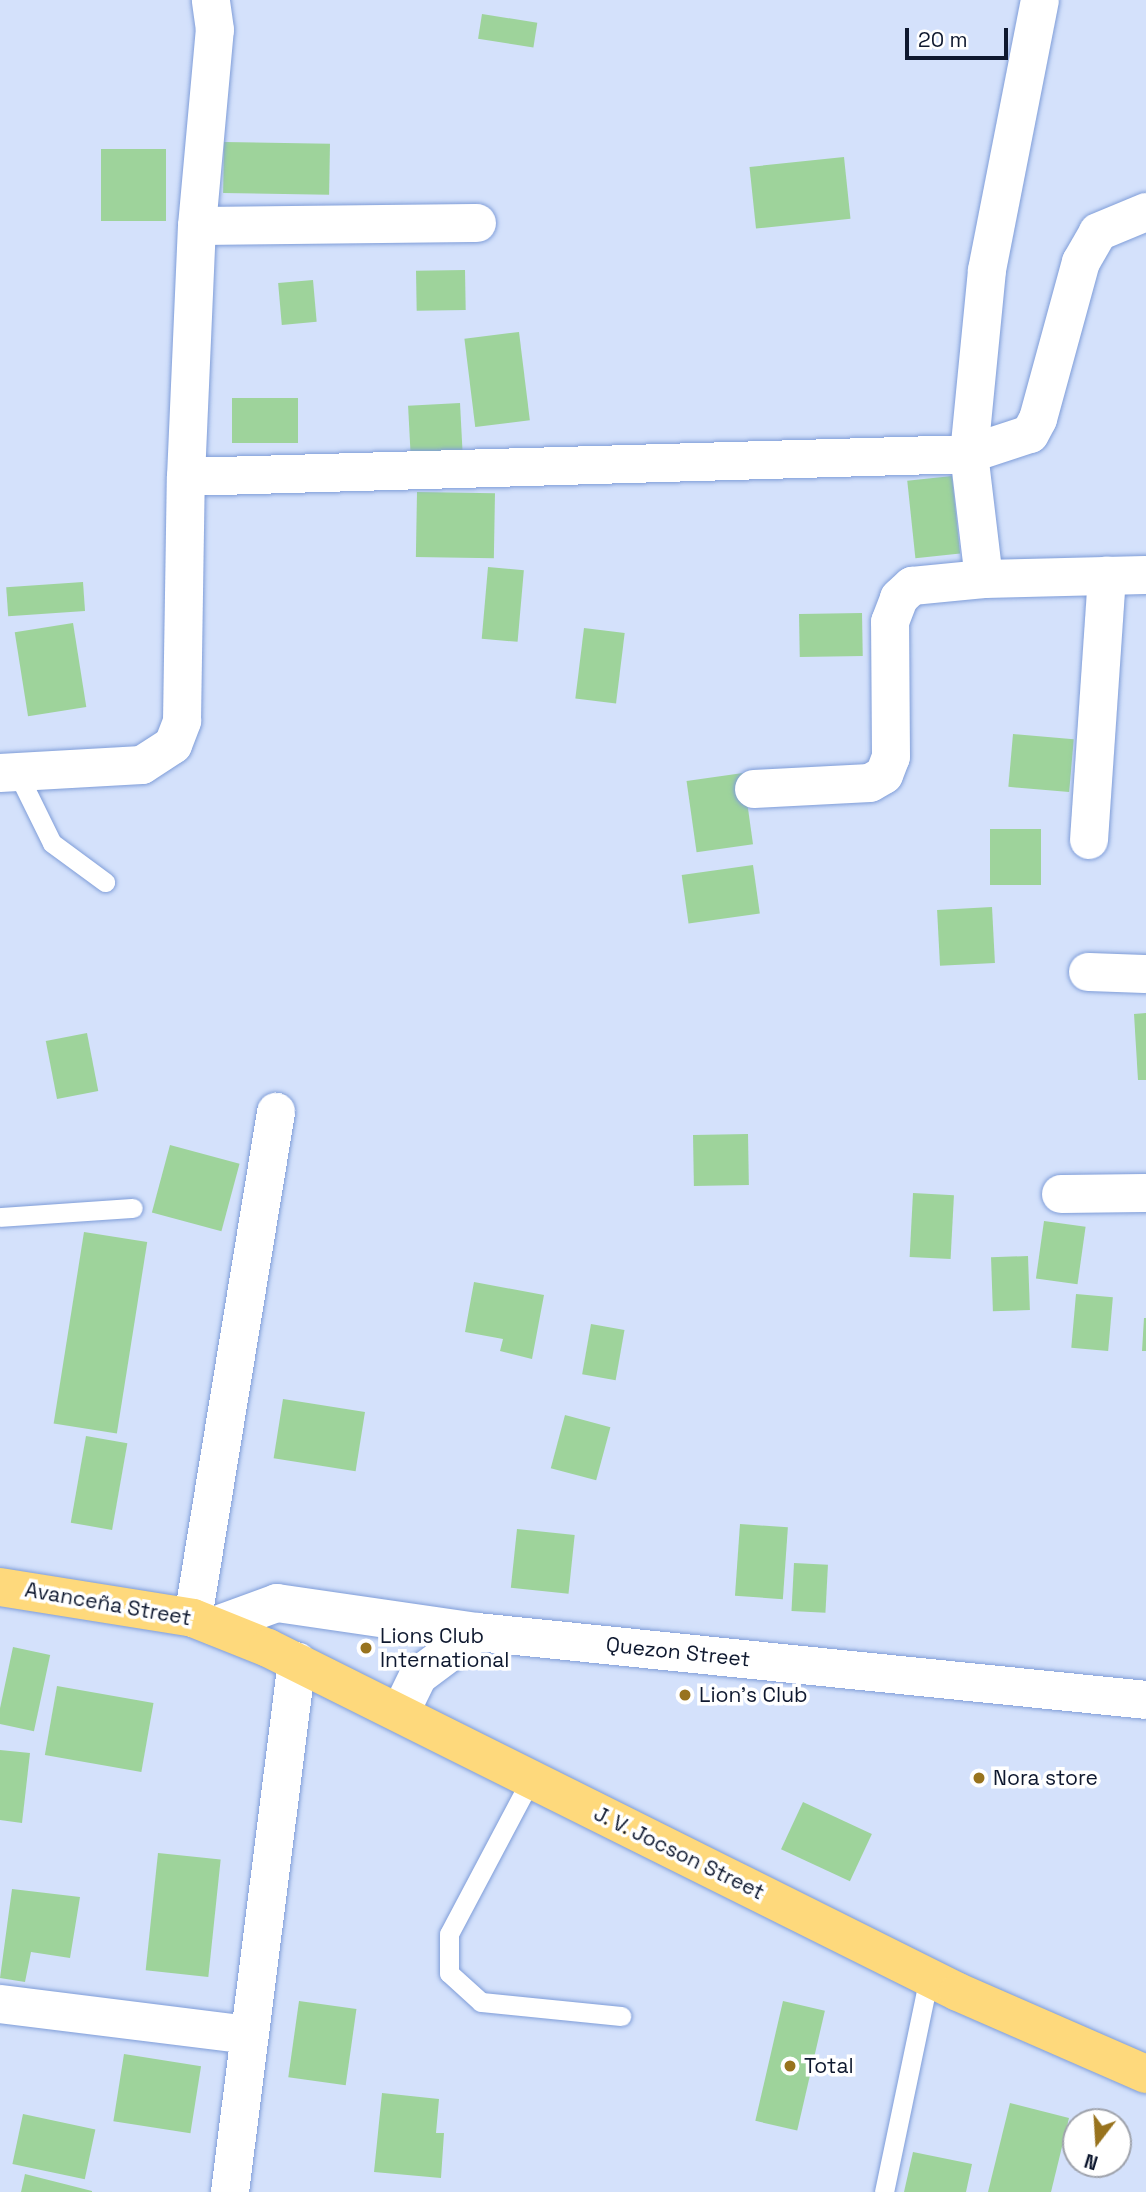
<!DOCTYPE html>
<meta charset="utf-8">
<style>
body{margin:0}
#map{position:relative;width:1146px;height:2192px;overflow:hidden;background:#d4e1fb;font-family:"Space Grotesk",sans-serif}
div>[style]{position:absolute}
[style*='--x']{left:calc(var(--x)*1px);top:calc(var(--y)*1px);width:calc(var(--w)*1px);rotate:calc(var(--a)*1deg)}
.building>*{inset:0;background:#9ed39b;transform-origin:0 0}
.roads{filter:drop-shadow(0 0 2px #7f9dd8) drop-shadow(0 0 2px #7f9dd8)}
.service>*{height:19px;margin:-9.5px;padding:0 9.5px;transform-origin:9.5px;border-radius:9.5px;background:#fff}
.minor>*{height:38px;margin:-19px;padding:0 19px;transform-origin:19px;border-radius:19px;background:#fff}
.secondary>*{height:38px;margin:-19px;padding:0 19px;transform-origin:19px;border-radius:19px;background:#fff}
.primary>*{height:38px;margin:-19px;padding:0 19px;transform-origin:19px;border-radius:19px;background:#fed97c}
.dots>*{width:19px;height:19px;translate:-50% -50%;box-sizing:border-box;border:4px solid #fff;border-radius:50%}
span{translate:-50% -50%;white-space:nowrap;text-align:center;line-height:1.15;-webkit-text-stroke:7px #fff;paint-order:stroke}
.street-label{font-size:21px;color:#0e182f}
.poi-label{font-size:21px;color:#0e182f}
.left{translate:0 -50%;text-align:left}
.north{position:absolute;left:1062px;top:2108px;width:70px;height:70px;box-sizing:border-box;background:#fff;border:2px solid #9fa3ac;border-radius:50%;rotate:197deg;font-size:19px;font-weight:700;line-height:28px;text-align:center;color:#0e182f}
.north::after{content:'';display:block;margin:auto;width:24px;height:32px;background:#98731e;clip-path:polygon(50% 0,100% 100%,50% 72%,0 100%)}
.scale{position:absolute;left:905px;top:28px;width:103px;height:32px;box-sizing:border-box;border:4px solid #0e182f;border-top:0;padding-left:9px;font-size:21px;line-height:24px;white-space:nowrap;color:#0e182f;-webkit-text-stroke:5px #fff;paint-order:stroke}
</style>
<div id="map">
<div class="building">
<i style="left:482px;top:14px;width:56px;height:25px;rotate:9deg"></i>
<i style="left:224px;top:142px;width:106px;height:51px;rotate:1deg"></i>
<i style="left:101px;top:149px;width:65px;height:72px"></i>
<i style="left:844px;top:157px;width:62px;height:95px;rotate:84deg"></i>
<i style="left:465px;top:270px;width:40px;height:49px;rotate:89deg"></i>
<i style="left:313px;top:280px;width:42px;height:35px;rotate:85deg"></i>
<i style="left:519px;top:332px;width:89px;height:55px;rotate:83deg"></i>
<i style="left:232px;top:398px;width:66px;height:45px"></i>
<i style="left:460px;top:403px;width:50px;height:52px;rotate:87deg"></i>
<i style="left:952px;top:476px;width:78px;height:45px;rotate:84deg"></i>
<i style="left:417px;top:492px;width:78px;height:65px;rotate:1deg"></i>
<i style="left:488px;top:567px;width:36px;height:72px;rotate:5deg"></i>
<i style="left:83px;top:582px;width:29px;height:77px;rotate:86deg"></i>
<i style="left:862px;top:613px;width:43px;height:63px;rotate:89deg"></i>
<i style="left:73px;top:623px;width:85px;height:59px;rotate:81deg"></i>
<i style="left:584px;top:628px;width:41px;height:71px;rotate:7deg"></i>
<i style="left:1013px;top:734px;width:61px;height:53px;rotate:5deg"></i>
<i style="left:743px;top:773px;width:72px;height:57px;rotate:82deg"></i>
<i style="left:990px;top:829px;width:51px;height:56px"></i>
<i style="left:753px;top:865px;width:49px;height:72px;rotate:82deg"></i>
<i style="left:992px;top:907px;width:56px;height:55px;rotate:87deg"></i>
<i style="clip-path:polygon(1146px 1013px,1146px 1080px,1138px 1080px,1134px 1014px)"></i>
<i style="left:87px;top:1033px;width:59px;height:42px;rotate:79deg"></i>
<i style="left:748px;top:1134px;width:51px;height:55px;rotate:89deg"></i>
<i style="left:170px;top:1145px;width:72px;height:70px;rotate:15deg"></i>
<i style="left:913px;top:1193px;width:41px;height:64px;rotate:3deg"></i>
<i style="left:1044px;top:1221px;width:42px;height:58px;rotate:8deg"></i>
<i style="left:84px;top:1232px;width:64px;height:194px;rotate:9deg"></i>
<i style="left:1028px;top:1256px;width:54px;height:37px;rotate:88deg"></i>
<i style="clip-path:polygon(474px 1282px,544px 1295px,532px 1359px,500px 1351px,503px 1339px,465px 1332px)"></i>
<i style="left:1076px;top:1294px;width:37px;height:54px;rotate:5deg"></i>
<i style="clip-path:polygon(1144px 1318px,1146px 1318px,1146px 1351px,1142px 1351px)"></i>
<i style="left:591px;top:1324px;width:34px;height:51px;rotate:10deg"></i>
<i style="left:283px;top:1399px;width:83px;height:60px;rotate:9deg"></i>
<i style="left:565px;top:1415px;width:47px;height:55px;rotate:15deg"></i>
<i style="left:86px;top:1436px;width:42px;height:88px;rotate:10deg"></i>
<i style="left:740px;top:1524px;width:48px;height:72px;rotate:4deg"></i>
<i style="left:517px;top:1529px;width:58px;height:59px;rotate:6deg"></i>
<i style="left:794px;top:1563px;width:34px;height:48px;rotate:3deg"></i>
<i style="left:13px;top:1647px;width:38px;height:78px;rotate:12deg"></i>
<i style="left:57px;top:1686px;width:98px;height:70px;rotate:10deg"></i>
<i style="clip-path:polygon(0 1750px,30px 1753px,22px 1823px,0 1820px)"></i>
<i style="left:803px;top:1802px;width:76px;height:52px;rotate:25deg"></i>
<i style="left:158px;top:1853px;width:63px;height:118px;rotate:6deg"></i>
<i style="clip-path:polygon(12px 1889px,80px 1897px,70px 1958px,31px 1952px,25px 1982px,0 1978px)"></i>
<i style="left:299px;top:2001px;width:58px;height:77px;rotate:8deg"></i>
<i style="left:783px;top:2001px;width:43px;height:123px;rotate:13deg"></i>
<i style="left:124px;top:2054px;width:78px;height:68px;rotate:9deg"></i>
<i style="clip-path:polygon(382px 2093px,439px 2099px,436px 2133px,444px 2133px,441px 2178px,374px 2172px)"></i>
<i style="clip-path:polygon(1010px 2103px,1069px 2118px,1051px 2192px,988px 2192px)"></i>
<i style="left:23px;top:2114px;width:74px;height:51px;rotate:12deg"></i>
<i style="clip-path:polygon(913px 2152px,972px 2164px,966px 2192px,904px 2192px)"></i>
<i style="clip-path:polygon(25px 2174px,92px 2191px,92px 2192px,21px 2192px)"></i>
</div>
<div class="roads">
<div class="service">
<i style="--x:17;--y:772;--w:79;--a:63.8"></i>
<i style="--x:52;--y:843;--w:66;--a:36.3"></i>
<i style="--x:0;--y:1217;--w:133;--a:-3.9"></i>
<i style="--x:531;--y:1779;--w:175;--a:117.9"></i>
<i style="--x:449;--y:1934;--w:39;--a:90"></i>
<i style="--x:449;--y:1973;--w:43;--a:42.2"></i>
<i style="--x:481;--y:2002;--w:141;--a:5.7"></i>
<i style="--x:884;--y:2192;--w:220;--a:-78.2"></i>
</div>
<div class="minor">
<i style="--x:197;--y:226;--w:197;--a:-84.8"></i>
<i style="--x:215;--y:30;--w:30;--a:-98"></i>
<i style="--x:186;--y:477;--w:783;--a:-1.68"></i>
<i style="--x:969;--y:454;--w:64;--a:-18.2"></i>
<i style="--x:1030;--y:434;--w:17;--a:-62"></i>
<i style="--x:1038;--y:419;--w:163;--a:-74.7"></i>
<i style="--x:1081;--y:262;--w:34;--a:-60"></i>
<i style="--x:1098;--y:232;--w:52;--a:-22.6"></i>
<i style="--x:984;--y:579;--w:126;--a:-96.8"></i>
<i style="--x:969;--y:454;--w:185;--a:-84.4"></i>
<i style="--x:987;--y:270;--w:275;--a:-78.9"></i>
<i style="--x:0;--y:773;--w:142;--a:-3.2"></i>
<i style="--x:142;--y:765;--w:37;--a:-33"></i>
<i style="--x:173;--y:745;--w:26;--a:-69"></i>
<i style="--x:182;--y:721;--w:244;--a:-89.1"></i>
<i style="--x:186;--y:477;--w:251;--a:-87.5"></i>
<i style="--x:197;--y:226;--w:280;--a:-0.6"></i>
<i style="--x:754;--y:789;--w:116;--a:-3"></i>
<i style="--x:870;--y:783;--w:16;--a:-30"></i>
<i style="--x:884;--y:775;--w:19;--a:-69"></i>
<i style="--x:891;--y:757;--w:135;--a:-90.4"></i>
<i style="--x:890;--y:622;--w:26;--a:-69"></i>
<i style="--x:899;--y:598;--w:18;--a:-43"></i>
<i style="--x:912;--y:586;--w:72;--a:-5.6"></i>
<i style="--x:984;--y:579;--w:162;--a:-1.4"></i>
<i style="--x:1089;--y:840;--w:265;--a:-86.1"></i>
<i style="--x:1088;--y:972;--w:58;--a:2"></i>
<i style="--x:1061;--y:1194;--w:85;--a:-0.7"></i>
<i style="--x:193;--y:1618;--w:513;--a:-80.68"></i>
<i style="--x:0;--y:2004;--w:250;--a:7.1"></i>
<i style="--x:230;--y:2192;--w:535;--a:-82.81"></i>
</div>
<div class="secondary">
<i style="--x:214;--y:1626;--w:67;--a:-20.1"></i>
<i style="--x:277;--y:1603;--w:202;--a:8.3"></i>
<i style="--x:477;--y:1632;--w:672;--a:5.8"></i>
<i style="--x:401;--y:1711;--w:39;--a:-64"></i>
<i style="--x:418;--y:1676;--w:74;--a:-36.7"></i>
</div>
<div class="primary">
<i style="--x:0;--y:1587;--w:195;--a:9.1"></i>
<i style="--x:193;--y:1618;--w:81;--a:21.8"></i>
<i style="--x:268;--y:1648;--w:771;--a:26.5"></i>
<i style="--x:958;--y:1992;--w:205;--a:23.6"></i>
</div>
</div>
<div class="dots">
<i style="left:366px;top:1648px;background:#98731e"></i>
<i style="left:685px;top:1695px;background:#98731e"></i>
<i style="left:979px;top:1778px;background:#98731e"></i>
<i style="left:790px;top:2066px;background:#98731e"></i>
</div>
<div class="street-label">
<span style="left:108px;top:1604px;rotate:10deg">Avanceña Street</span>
<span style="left:678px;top:1652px;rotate:6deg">Quezon Street</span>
<span style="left:679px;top:1853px;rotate:26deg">J. V. Jocson Street</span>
</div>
<div class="poi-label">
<span class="left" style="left:380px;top:1648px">Lions Club<br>International</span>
<span class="left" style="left:699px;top:1695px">Lion's Club</span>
<span class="left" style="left:993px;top:1778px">Nora store</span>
<span class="left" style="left:804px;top:2066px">Total</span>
</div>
<div class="north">N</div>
<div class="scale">20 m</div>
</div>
